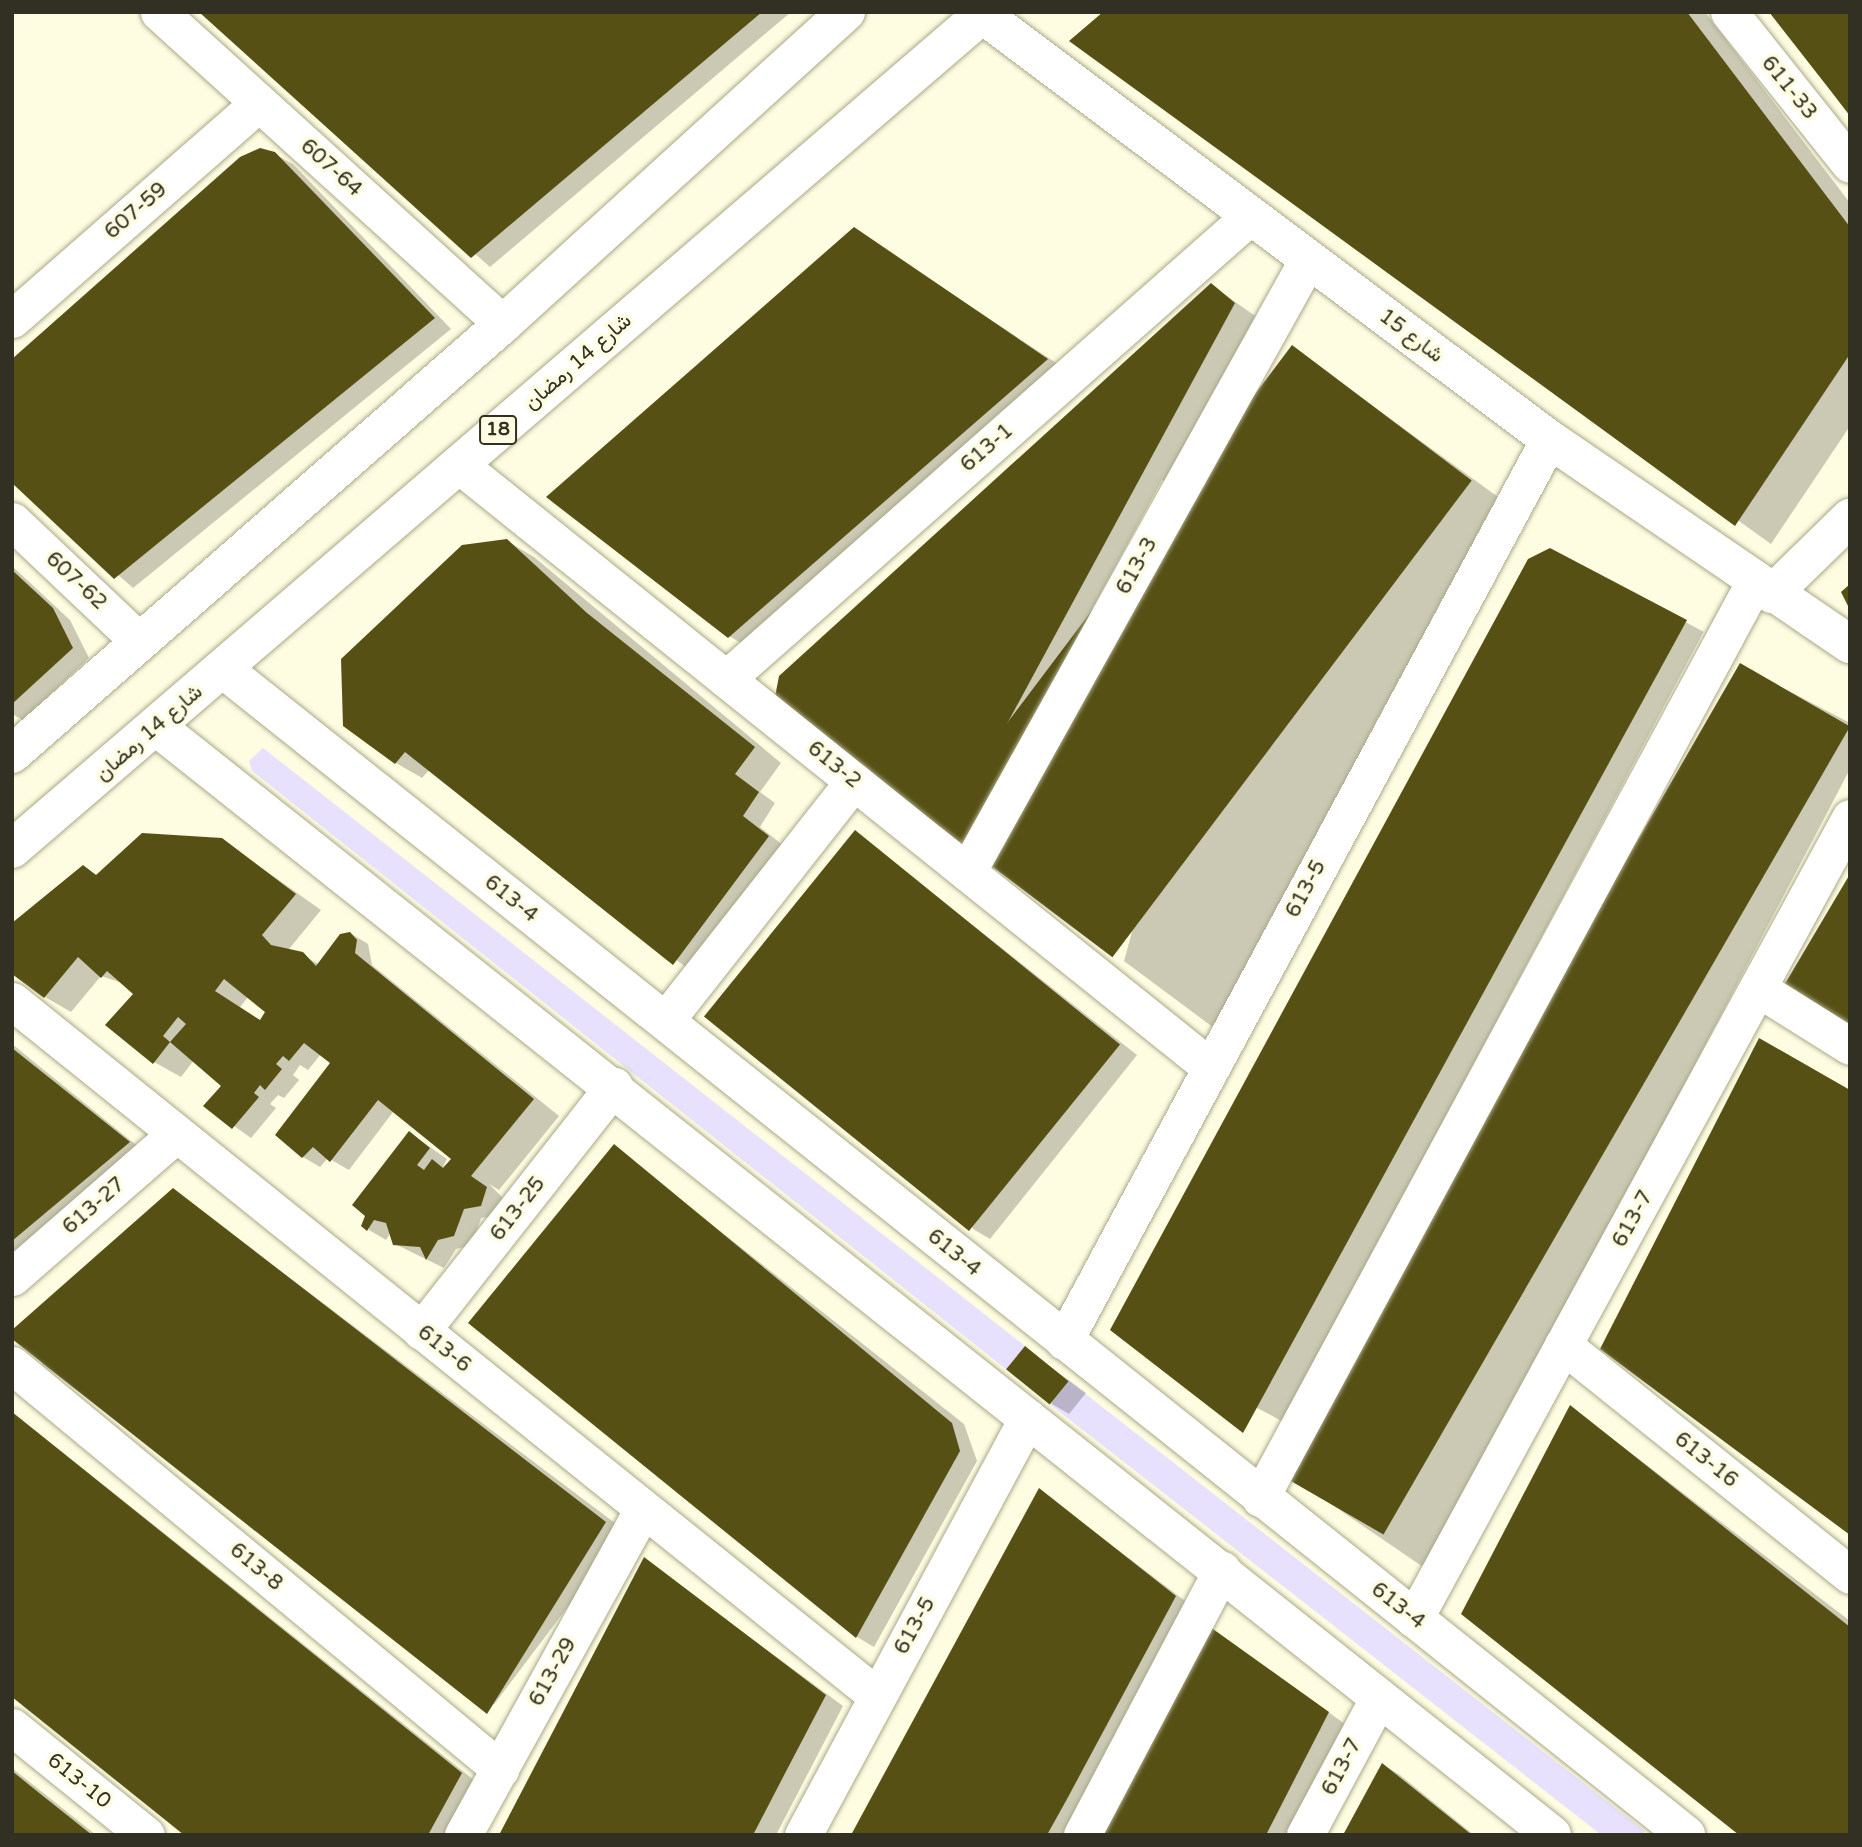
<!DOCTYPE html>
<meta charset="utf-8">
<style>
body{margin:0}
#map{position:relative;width:1862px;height:1847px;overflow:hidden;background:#fefce1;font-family:"Varela Round",Vazirmatn,sans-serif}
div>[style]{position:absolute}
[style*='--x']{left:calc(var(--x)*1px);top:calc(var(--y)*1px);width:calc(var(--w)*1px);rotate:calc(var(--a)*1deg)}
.green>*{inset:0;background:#e8e1fd;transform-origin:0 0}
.shadow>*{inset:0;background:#0003;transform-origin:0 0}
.building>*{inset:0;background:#565015;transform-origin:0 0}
.roads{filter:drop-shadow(0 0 2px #aaa888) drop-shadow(0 0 2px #aaa888)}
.street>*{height:37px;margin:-18.5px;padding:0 18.5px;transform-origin:18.5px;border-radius:18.5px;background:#fff}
.secondary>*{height:38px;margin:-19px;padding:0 19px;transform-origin:19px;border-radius:19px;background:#fff}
.primary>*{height:38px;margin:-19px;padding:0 19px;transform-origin:19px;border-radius:19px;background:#fff}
span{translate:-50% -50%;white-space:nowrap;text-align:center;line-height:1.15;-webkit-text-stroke:7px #fefce1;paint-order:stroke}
.shield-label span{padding:2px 5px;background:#fefce1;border:2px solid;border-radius:5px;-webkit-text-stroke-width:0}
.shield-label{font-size:19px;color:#313023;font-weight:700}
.street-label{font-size:21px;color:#313023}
.frame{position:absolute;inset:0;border:14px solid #313023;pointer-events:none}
</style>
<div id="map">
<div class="green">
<i style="clip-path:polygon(263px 748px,1025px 1346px,1007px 1370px,252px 771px,249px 761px)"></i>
<i style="left:1069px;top:1381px;width:731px;height:30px;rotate:38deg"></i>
</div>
<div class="shadow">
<i style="clip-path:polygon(201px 12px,791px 12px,490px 267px)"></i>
<i style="clip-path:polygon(1106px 12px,1705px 12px,1850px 203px,1850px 426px,1771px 544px,1071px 41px)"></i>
<i style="clip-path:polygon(274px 154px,293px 164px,451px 329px,133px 588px,12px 481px)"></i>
<i style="clip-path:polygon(855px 230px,1082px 380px,756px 652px,729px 636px)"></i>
<i style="clip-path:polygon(1211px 285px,1261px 320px,1171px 485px,1162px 480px,975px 826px,952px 831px,934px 820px)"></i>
<i style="clip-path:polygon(1293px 348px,1498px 497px,1214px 1028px,1124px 961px)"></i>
<i style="clip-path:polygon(507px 541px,534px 557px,781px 763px,760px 792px,775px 803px,760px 827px,785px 847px,701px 979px,430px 769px,422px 778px,396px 763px)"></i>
<i style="left:1550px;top:550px;width:174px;height:895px;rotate:28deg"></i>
<i style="clip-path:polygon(12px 566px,70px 620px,89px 658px,23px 720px,12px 714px)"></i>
<i style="clip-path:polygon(1741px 666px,1850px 723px,1850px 769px,1429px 1571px,1303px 1485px)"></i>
<i style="clip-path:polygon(855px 832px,1137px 1055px,990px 1239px,973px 1229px)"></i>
<i style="clip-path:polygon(evenodd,221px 839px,321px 910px,289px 949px,319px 964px,350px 933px,368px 944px,372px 965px,559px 1116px,499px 1190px,489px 1184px,504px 1199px,499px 1215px,481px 1218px,472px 1245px,456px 1249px,444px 1268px,395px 1244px,391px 1232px,386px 1240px,369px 1230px,367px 1215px,410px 1133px,447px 1159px,443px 1167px,453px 1159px,393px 1112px,349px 1170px,328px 1158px,320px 1167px,303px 1157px,332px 1063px,321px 1054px,308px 1070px,300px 1065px,293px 1075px,299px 1080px,284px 1098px,278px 1095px,270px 1104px,276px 1108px,251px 1138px,206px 1106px,223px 1086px,194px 1060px,181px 1077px,154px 1062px,135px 994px,122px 983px,101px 976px,71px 1012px,45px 997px,83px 867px,98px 876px,221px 839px,249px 996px,273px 1019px,261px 1021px,240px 1007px,249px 996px)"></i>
<i style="clip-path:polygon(12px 1044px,146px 1153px,12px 1279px)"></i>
<i style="clip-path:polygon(614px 1147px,964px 1424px,977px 1461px,874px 1647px,857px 1637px)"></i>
<i style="left:173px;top:1190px;width:566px;height:218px;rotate:37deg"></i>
<i style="clip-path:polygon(1025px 1348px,1086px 1393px,1069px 1414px,1052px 1404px)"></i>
<i style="clip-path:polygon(1571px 1407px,1850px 1621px,1850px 1835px)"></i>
<i style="clip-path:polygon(12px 1412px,479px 1784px,448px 1835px,186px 1835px)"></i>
<i style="clip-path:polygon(1039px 1490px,1193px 1607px,1070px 1835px,853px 1835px)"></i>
<i style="clip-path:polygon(644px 1559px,843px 1706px,776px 1835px,501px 1835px)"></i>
<i style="clip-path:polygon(1207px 1626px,1345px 1724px,1288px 1835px,1098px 1835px)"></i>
<i style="clip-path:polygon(1383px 1765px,1400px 1775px,1474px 1835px,1345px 1835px)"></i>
<i style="clip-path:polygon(12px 1768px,96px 1835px,12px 1835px)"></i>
</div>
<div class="building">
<i style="clip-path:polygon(199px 12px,762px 12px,471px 258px)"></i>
<i style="clip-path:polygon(1103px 12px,1687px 12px,1850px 227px,1850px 354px,1735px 526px,1069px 41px)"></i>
<i style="clip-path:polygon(1769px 12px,1850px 12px,1850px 116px,1830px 90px)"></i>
<i style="clip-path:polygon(260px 148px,275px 152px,435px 318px,114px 579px,12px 483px,12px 359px,240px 157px)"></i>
<i style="clip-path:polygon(854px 227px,1048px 359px,728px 638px,546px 497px)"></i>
<i style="clip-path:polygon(1211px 283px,1235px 303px,957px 816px,933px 822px,775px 697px,779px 676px)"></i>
<i style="left:1292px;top:345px;width:225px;height:597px;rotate:37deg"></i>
<i style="clip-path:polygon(507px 539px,587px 613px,755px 747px,735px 774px,759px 792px,743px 816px,769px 836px,673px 965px,405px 752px,395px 764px,343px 726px,341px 659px,462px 545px)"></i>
<i style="clip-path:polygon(1550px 548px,1687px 620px,1243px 1433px,1110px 1330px,1528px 559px)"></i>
<i style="clip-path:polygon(12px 570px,53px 608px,73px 648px,12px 704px)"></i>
<i style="clip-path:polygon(1850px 584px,1850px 610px,1841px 592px)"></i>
<i style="left:1740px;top:663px;width:127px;height:933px;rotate:30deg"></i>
<i style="left:855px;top:830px;width:341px;height:240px;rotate:39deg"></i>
<i style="clip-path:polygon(evenodd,142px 833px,222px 838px,296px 894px,262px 935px,271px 945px,303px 952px,316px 966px,340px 934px,350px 932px,357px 940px,355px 953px,534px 1099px,471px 1176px,487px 1187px,481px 1206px,464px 1209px,454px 1236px,438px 1240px,426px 1260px,420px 1247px,393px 1245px,386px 1223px,374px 1220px,367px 1231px,361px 1226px,365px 1216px,352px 1205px,409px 1131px,430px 1148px,417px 1165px,424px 1170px,432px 1159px,443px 1168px,451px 1159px,378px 1100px,330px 1162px,313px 1147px,302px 1158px,275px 1135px,330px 1063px,304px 1043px,289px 1061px,283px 1056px,276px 1064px,282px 1069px,265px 1090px,260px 1085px,254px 1093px,259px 1097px,232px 1129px,203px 1106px,221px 1086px,170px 1042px,186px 1024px,178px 1017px,163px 1036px,170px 1042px,153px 1064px,105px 1025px,133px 994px,107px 971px,101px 978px,78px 957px,44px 998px,12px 974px,12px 923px,83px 865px,96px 875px,142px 833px,224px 979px,265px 1012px,260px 1020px,215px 991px,224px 979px)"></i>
<i style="clip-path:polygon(1850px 874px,1850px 1027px,1783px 987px)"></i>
<i style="clip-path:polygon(1759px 1038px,1850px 1090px,1850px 1535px,1600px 1349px)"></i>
<i style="clip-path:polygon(12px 1048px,130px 1142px,12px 1241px)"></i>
<i style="clip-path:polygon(614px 1144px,952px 1423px,960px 1451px,856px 1638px,468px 1323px)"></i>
<i style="clip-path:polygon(173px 1188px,606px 1522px,487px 1714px,12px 1339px,12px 1330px)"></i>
<i style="left:1025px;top:1346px;width:56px;height:30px;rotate:39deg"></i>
<i style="clip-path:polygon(1570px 1405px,1850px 1627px,1850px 1835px,1739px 1835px,1461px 1614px)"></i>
<i style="clip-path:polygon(12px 1412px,462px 1773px,428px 1835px,184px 1835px,12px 1697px)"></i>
<i style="clip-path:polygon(1039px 1488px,1176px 1596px,1067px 1799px,1047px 1835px,851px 1835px)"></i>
<i style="clip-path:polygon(644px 1557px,826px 1695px,781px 1781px,753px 1835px,499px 1835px)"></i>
<i style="clip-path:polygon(1206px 1624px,1329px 1712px,1266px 1835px,1097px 1835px)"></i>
<i style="clip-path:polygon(1382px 1763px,1472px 1835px,1343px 1835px)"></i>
<i style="clip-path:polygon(12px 1771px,43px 1796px,92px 1835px,12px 1835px)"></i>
</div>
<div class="roads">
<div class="street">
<i style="--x:159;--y:12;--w:464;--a:42.2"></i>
<i style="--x:1729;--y:12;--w:194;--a:51.5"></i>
<i style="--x:12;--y:319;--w:328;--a:-41.2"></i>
<i style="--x:458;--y:464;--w:964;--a:38.72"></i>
<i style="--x:12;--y:521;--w:175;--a:43.4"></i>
<i style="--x:726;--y:679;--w:698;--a:-41.46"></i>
<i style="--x:967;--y:872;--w:701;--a:-60.91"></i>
<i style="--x:1759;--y:989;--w:107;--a:32.1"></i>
<i style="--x:12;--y:1001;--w:1110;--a:38.78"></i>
<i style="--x:665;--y:1021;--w:305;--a:-51.8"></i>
<i style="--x:12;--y:1277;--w:218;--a:-41.1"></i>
<i style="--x:421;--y:1331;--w:312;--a:-51.8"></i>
<i style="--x:1064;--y:1341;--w:1024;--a:-61.73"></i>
<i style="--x:1563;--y:1345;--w:368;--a:38.7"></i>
<i style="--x:12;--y:1365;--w:634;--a:39.62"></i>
<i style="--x:1260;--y:1498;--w:1042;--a:-61.64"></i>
<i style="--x:1414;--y:1619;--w:912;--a:-61.44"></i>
<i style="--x:12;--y:1727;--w:172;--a:38.9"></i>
<i style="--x:463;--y:1835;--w:372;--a:-61.1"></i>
<i style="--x:803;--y:1835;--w:474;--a:-61.7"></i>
<i style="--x:1082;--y:1835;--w:300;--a:-62.2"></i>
<i style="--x:1305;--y:1835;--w:154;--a:-61.8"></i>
</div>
<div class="secondary">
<i style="--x:983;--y:15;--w:707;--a:36.84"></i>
<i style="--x:1549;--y:439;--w:364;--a:34.3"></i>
<i style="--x:1772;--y:594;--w:109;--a:-44.3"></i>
<i style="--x:223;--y:669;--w:1871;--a:38.55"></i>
<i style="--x:158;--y:728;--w:1780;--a:38.45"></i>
</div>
<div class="primary">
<i style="--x:12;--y:754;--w:653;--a:-41.21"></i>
<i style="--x:503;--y:324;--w:464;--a:-42.3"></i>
<i style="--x:12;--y:849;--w:1283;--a:-40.7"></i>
</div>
</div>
<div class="shield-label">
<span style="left:498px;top:430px">18</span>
</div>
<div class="street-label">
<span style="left:1789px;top:88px;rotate:51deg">611-33</span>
<span style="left:331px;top:168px;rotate:42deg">607-64</span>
<span style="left:136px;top:211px;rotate:-41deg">607-59</span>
<span style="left:1411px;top:336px;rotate:37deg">شارع 15</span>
<span style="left:578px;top:362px;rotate:-41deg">شارع 14 رمضان</span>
<span style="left:987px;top:448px;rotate:-41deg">613-1</span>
<span style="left:1137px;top:566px;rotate:-61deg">613-3</span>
<span style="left:76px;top:581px;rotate:43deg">607-62</span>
<span style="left:149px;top:733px;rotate:-41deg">شارع 14 رمضان</span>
<span style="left:834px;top:765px;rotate:39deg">613-2</span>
<span style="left:1306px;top:889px;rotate:-62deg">613-5</span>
<span style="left:511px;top:899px;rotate:39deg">613-4</span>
<span style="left:94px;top:1206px;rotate:-41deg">613-27</span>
<span style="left:518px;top:1209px;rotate:-52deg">613-25</span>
<span style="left:1633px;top:1219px;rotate:-61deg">613-7</span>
<span style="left:954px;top:1253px;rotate:39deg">613-4</span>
<span style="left:444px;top:1349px;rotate:39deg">613-6</span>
<span style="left:1706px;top:1460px;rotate:39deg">613-16</span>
<span style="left:256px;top:1567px;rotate:40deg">613-8</span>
<span style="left:1398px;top:1606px;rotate:38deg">613-4</span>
<span style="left:915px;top:1626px;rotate:-61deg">613-5</span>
<span style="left:553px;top:1672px;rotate:-61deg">613-29</span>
<span style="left:1342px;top:1767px;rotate:-62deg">613-7</span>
<span style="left:79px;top:1781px;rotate:39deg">613-10</span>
</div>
<div class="frame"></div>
</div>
